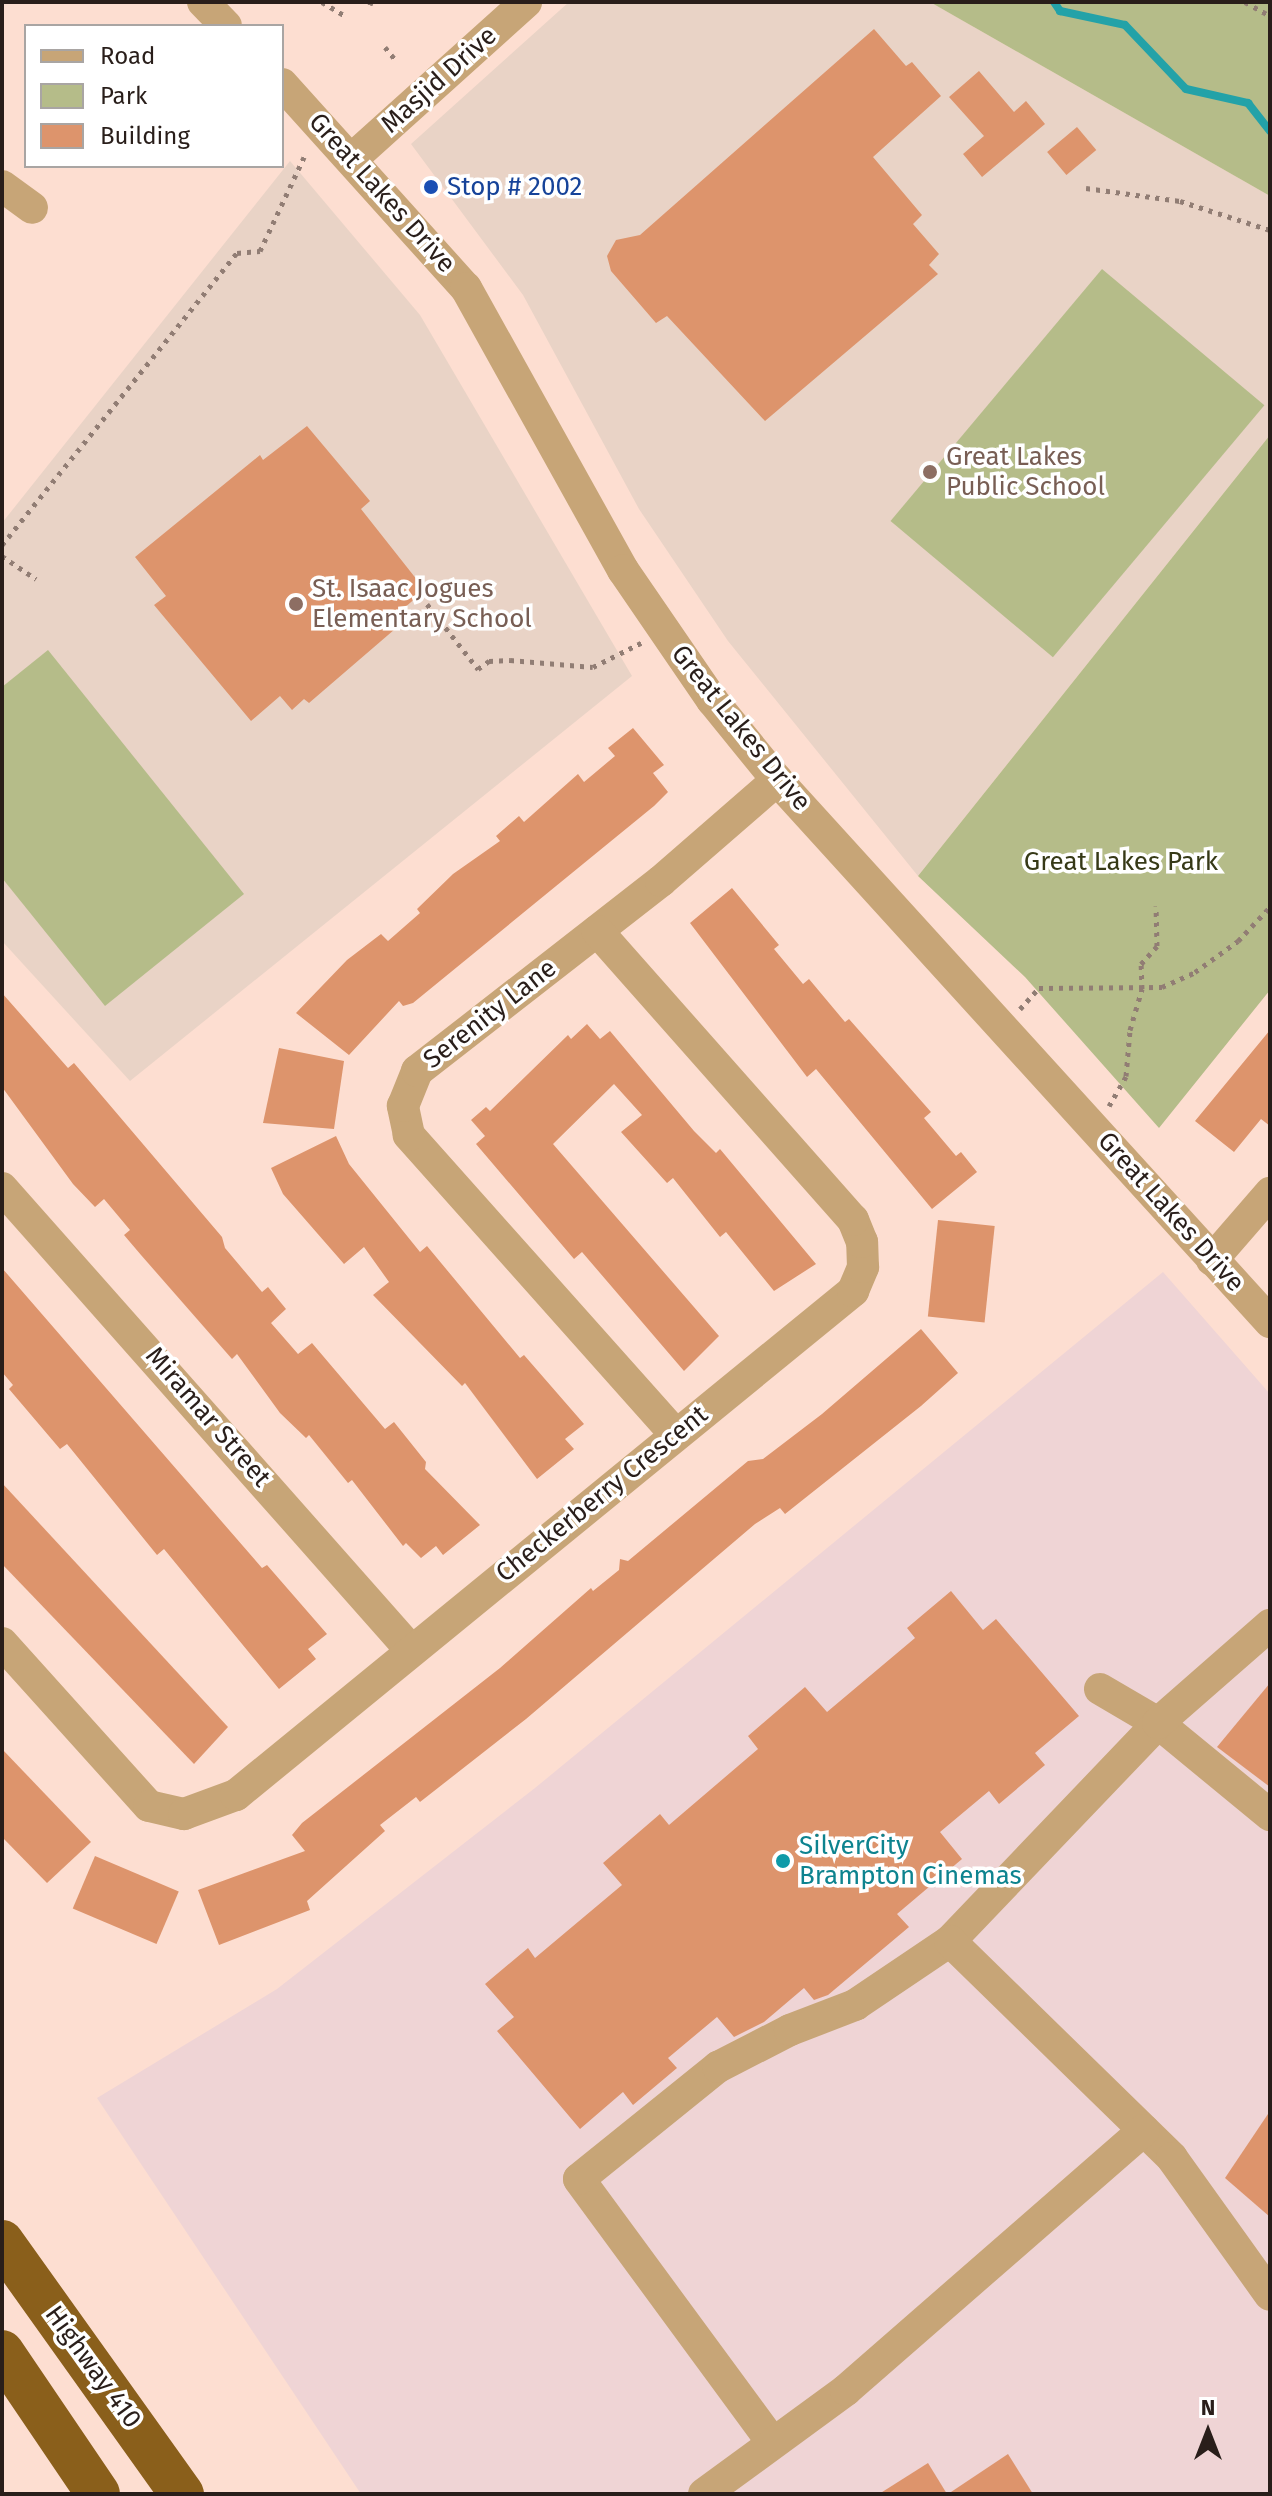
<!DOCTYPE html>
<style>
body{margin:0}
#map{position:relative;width:1272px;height:2496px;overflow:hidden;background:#fdded1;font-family:"Fira Sans",sans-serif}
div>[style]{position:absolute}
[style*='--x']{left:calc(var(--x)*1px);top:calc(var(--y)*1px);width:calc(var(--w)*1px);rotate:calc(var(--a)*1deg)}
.commercial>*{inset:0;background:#efd4d5}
.education>*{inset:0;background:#e9d3c6}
.green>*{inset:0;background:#b5bc89;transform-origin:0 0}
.stream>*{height:8px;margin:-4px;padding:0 4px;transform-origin:4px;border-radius:4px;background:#23a2a8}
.building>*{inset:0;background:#dd946c;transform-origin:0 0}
.path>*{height:5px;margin-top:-2.5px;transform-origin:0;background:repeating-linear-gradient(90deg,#917d74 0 4px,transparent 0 10px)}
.minor>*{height:32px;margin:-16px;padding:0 16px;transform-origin:16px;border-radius:16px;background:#c7a577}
.highway>*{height:44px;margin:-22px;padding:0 22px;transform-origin:22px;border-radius:22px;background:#8a5f1b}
.dots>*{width:22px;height:22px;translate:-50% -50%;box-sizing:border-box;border:4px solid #fff;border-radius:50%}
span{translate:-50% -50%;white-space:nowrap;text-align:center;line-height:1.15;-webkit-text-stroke:7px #fff;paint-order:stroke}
.street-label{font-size:26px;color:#291e1a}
.transit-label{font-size:26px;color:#164399}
.left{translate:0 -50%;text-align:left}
.education-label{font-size:26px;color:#785e54}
.park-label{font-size:26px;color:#363917}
.culture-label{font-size:26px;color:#0d838f}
.frame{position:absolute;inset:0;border:4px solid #291e1a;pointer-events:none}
.legend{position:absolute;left:24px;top:24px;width:260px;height:144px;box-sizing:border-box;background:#fff;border:2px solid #a9a5a3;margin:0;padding:10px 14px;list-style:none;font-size:24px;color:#291e1a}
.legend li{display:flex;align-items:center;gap:16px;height:40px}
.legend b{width:40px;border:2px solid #a9a5a3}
.north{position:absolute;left:1168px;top:2392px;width:80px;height:80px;-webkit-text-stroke:6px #fff;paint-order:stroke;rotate:0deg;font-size:22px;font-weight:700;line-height:32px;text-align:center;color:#291e1a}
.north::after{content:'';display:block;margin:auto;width:28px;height:36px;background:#291e1a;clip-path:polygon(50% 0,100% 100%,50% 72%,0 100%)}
</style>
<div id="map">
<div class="commercial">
<i style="clip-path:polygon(1163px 1272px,1270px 1394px,1270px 2494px,361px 2494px,97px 2098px,277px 1989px,535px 1788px)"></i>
</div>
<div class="education">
<i style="clip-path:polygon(569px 2px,930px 2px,1270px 196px,1270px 435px,918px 876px,728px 641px,639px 509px,523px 295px,411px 144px)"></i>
<i style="clip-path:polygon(290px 161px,420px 315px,632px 676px,130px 1081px,2px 941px,2px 523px)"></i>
</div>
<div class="green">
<i style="clip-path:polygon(930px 2px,1270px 2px,1270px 196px)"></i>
<i style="left:1102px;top:269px;width:212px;height:329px;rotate:40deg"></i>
<i style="clip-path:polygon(1270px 435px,1270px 990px,1159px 1128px,1025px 977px,918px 876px)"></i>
<i style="clip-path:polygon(48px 650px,244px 894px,105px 1006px,2px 878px,2px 687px)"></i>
</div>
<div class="stream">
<i style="--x:1054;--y:2;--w:11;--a:56"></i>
<i style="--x:1060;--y:11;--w:66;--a:12.2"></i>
<i style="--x:1125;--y:25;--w:88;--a:46.4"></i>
<i style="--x:1186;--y:89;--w:64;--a:12.7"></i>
<i style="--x:1248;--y:103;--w:36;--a:52"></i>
</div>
<div class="building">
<i style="clip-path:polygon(874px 29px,906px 66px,912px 62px,941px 96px,873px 157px,922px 215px,913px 224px,939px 254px,929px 265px,938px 274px,765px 421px,667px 316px,656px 323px,611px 271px,607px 256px,616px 240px,640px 235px)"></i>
<i style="clip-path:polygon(979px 71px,1014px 112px,1026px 101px,1045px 124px,982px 177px,963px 154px,984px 136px,949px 97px)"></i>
<i style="left:1077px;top:127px;width:30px;height:39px;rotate:50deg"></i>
<i style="clip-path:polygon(307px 426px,370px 501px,361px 509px,425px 590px,396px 615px,402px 623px,309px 703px,304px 699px,292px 710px,280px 696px,251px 721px,154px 605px,166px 596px,135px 557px,260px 455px,263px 460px)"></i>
<i style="clip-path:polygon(633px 728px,664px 765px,653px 773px,668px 792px,654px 806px,413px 1003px,403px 1006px,399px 1001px,349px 1055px,296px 1013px,347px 960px,381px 934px,388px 941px,420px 913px,417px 909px,453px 874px,500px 841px,496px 836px,519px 816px,524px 822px,578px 774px,584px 782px,615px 756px,608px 748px)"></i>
<i style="clip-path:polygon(732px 888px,779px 945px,774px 949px,803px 984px,809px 979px,845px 1022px,849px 1019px,931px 1112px,924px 1118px,956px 1156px,961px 1152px,977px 1172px,932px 1209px,816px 1069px,807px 1077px,690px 923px)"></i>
<i style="clip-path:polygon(2px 993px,68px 1068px,74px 1063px,222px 1237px,225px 1248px,262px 1292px,268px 1287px,286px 1309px,271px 1323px,298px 1354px,312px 1343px,385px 1429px,394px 1422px,426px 1462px,425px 1469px,480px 1525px,443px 1555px,436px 1546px,421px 1558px,406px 1543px,403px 1546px,352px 1480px,348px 1483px,309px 1435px,306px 1438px,280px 1413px,237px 1354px,232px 1359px,141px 1255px,124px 1235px,130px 1230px,104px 1199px,95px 1207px,73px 1184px,2px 1087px)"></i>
<i style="clip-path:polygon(587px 1024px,600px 1039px,610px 1031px,694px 1131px,716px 1153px,720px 1149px,816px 1264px,774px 1291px,726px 1232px,720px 1237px,673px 1178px,667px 1183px,621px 1132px,642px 1115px,614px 1084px,553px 1144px,719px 1336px,684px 1371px,582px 1252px,574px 1259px,476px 1144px,485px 1136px,471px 1120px,486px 1107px,490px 1111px,568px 1035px,571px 1039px)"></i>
<i style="clip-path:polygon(1270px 1030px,1270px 1126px,1261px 1119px,1234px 1152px,1195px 1121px)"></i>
<i style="clip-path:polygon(279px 1048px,344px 1061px,334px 1129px,263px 1123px)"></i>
<i style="clip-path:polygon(336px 1136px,349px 1164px,420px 1252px,427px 1246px,520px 1358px,524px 1355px,584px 1424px,565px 1439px,574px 1449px,537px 1479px,465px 1383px,462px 1386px,373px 1295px,389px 1282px,364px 1247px,344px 1264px,283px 1194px,271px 1168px)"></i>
<i style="left:938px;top:1220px;width:57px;height:97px;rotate:6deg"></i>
<i style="clip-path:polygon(2px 1268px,262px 1568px,267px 1565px,327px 1634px,308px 1649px,316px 1659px,279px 1689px,164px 1549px,157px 1555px,67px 1444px,60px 1449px,9px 1389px,13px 1385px,2px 1372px)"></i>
<i style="clip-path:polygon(921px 1329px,958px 1373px,921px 1406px,785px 1514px,780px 1508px,755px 1524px,526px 1719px,420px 1802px,416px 1797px,380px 1825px,385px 1831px,307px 1901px,310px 1910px,219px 1945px,198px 1890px,305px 1851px,292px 1835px,302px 1823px,500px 1668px,591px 1588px,593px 1591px,619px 1570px,620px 1559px,628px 1561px,748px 1461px,763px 1459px,822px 1414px)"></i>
<i style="clip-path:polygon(2px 1483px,228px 1727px,194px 1764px,2px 1564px)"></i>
<i style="clip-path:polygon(951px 1591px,983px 1630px,996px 1619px,1079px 1716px,1035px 1753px,1045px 1765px,999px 1804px,989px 1791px,940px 1832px,962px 1859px,897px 1914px,909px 1927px,828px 1995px,814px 2000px,804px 1988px,764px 2022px,734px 2037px,717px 2017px,668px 2058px,677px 2068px,633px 2105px,623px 2092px,580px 2129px,497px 2031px,514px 2017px,485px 1984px,528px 1948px,535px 1958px,622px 1885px,603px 1863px,660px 1814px,669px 1825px,758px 1749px,748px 1736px,805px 1687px,827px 1712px,915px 1638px,907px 1628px)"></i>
<i style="clip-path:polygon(1270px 1683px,1270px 1787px,1217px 1747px)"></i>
<i style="clip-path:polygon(2px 1749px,91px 1842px,47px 1883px,2px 1837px)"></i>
<i style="left:95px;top:1856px;width:91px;height:57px;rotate:23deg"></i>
<i style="clip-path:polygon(1270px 2111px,1270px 2217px,1225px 2178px)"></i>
<i style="clip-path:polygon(1008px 2454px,1033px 2494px,948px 2494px)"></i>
<i style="clip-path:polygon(928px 2463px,947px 2494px,879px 2494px)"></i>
</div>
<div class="path">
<i style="--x:322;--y:2;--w:27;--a:31"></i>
<i style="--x:1245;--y:2;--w:29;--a:29"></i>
<i style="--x:370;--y:5;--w:3;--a:-72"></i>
<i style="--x:385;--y:47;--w:19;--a:51"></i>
<i style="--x:1086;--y:188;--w:95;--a:7.9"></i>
<i style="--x:1180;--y:201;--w:95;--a:17.9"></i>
<i style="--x:2;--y:545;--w:375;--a:-51.2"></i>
<i style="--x:237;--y:253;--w:23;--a:-5"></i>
<i style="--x:260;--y:251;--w:104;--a:-64.9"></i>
<i style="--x:2;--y:556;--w:41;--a:34.1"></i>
<i style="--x:427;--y:604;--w:83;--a:51.9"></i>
<i style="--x:478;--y:669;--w:14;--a:-36"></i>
<i style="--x:489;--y:661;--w:21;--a:-3"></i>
<i style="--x:510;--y:660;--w:83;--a:4.8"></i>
<i style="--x:593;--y:667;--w:54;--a:-26.6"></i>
<i style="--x:1020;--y:1009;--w:28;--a:-48"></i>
<i style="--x:1039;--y:988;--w:123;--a:-0.5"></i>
<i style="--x:1162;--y:987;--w:36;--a:-24"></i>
<i style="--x:1195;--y:972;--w:53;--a:-35.8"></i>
<i style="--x:1238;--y:941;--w:47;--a:-46.7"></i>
<i style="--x:1109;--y:1106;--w:34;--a:-60"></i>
<i style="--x:1126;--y:1076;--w:46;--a:-85"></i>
<i style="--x:1130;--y:1030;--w:43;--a:-73.7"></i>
<i style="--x:1142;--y:989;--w:25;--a:-92"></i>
<i style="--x:1141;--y:964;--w:24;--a:-48"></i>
<i style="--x:1157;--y:946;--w:40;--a:-91.4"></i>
</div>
<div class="minor">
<i style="--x:203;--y:2;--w:33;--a:46"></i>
<i style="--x:282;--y:84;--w:275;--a:48"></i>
<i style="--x:466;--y:288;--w:323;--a:60.9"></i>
<i style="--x:623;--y:570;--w:158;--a:55.6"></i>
<i style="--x:712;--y:700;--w:103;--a:50.9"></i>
<i style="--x:777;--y:780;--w:733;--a:47.71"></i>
<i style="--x:353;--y:158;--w:233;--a:-42"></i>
<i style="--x:2;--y:186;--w:37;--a:36"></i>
<i style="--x:2;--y:1188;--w:616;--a:48.49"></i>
<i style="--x:1212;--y:1260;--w:89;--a:-49.1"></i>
<i style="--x:676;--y:1435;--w:402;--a:-131.7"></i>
<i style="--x:409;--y:1135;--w:30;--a:-102"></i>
<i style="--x:403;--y:1106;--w:38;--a:-68"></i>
<i style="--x:417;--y:1071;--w:309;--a:-37.9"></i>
<i style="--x:661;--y:881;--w:154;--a:-41"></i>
<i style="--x:2;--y:1643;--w:219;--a:48"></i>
<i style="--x:149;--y:1806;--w:36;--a:13"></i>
<i style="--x:184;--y:1814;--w:55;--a:-20.1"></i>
<i style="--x:236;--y:1795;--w:797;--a:-39.24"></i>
<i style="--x:853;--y:1291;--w:26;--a:-67"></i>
<i style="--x:863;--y:1267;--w:25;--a:-92"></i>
<i style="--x:862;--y:1242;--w:24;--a:-112"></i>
<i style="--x:853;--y:1220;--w:386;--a:-131.5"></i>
<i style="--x:1100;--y:1689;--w:67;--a:30.4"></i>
<i style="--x:1158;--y:1723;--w:145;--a:39.4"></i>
<i style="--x:950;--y:1941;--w:301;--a:-46.3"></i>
<i style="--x:1158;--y:1723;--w:149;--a:-41.2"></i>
<i style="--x:772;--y:2442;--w:326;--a:-126.3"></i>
<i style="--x:579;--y:2179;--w:179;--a:-38.9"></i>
<i style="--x:718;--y:2067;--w:81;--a:-27.2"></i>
<i style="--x:790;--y:2030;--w:70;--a:-21"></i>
<i style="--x:855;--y:2005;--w:115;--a:-34"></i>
<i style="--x:950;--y:1941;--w:310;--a:44.3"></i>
<i style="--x:1172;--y:2158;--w:168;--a:54.4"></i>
<i style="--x:704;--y:2494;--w:176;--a:-36.2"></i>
<i style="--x:846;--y:2390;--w:395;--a:-41.1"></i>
</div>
<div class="highway">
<i style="--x:2;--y:2242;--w:310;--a:54.5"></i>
<i style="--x:2;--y:2352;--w:171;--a:55.9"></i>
</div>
<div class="dots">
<i style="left:431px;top:187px;background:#1a4fb4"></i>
<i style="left:930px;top:472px;background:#8d6e63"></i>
<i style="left:296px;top:604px;background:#8d6e63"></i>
<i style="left:783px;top:1861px;background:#0f9aa8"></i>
</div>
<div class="street-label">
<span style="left:439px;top:80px;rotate:-42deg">Masjid Drive</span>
<span style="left:382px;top:193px;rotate:48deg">Great Lakes Drive</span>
<span style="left:741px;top:728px;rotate:51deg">Great Lakes Drive</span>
<span style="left:490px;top:1014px;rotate:-38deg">Serenity Lane</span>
<span style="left:1171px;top:1212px;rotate:48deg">Great Lakes Drive</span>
<span style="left:208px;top:1417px;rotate:49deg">Miramar Street</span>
<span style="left:602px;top:1494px;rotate:-39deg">Checkerberry Crescent</span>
<span style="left:93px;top:2367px;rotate:54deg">Highway 410</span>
</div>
<div class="transit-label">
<span class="left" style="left:447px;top:187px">Stop # 2002</span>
</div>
<div class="education-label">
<span class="left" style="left:946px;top:472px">Great Lakes<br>Public School</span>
<span class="left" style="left:312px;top:604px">St. Isaac Jogues<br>Elementary School</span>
</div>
<div class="park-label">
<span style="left:1121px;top:862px">Great Lakes Park</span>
</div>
<div class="culture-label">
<span class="left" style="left:799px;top:1861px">SilverCity<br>Brampton Cinemas</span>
</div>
<div class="frame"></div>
<ul class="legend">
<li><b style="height:10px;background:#c7a577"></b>Road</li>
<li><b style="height:22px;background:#b5bc89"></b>Park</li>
<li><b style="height:22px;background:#dd946c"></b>Building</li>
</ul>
<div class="north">N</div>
</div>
